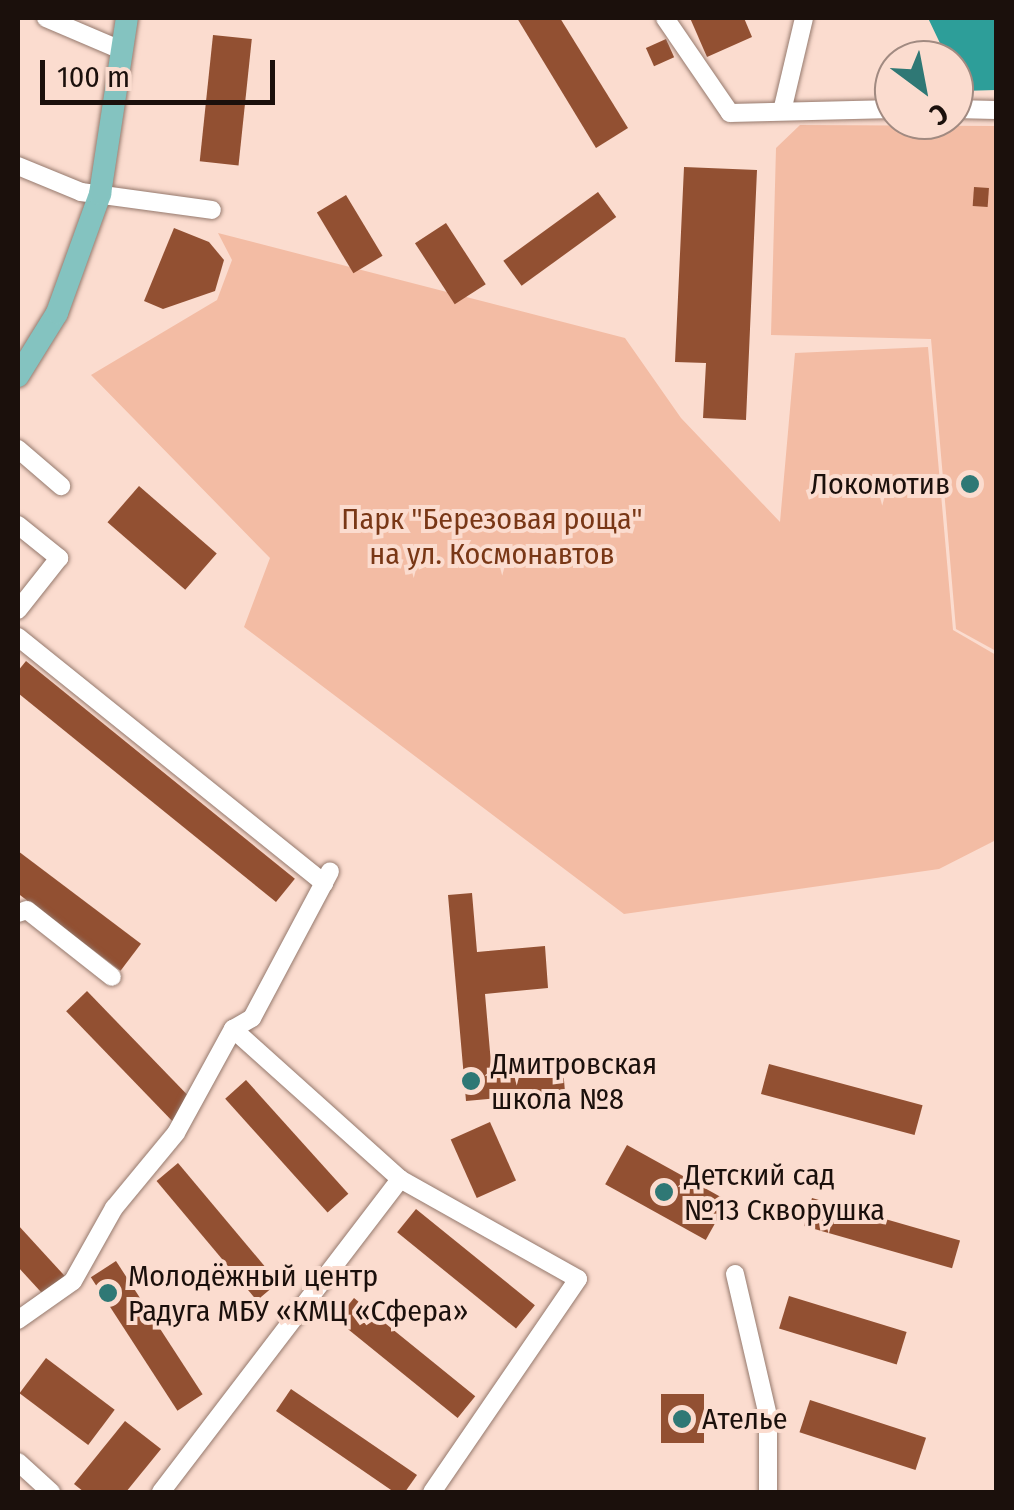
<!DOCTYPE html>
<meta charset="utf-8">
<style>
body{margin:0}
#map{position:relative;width:1014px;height:1510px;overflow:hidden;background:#fbdccf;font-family:"Fira Sans Condensed",sans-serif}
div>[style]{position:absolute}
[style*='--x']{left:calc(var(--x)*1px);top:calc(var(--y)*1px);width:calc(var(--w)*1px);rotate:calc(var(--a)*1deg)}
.green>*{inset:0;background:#f3bca4}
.water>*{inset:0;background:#2d9e99}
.building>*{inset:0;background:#925032;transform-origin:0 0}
.roads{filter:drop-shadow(0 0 2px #95796d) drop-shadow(0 0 2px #95796d)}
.minor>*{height:18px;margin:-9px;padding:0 9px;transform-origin:9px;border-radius:9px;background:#fff}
.major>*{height:22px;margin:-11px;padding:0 11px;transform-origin:11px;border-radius:11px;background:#84c3c0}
.dots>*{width:28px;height:28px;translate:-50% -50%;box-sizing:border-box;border:5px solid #fbdccf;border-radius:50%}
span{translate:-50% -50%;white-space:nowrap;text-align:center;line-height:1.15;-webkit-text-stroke:8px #fbdccf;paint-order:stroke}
.poi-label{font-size:30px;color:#1b100c}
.right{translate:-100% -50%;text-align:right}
.left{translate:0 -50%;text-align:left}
.park-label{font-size:30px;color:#793716}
.frame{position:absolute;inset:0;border:20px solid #1b100c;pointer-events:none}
.north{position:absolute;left:874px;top:40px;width:100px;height:100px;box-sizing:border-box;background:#fbdccf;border:2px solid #a18a81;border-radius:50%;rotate:148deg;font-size:28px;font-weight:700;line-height:40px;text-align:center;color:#1b100c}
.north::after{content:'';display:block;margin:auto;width:35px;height:45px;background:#2f7875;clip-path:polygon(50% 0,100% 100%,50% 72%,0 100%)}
.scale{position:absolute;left:40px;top:60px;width:235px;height:45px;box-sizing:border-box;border:5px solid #1b100c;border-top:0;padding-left:12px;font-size:30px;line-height:35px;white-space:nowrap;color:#1b100c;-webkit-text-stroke:8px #fbdccf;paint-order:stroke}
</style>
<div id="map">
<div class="green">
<i style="clip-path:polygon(800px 125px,996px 126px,996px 651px,956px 629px,931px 339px,771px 335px,776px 148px)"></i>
<i style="clip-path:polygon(218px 233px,625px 338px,681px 418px,780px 522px,795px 353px,928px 347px,953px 630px,996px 655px,996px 840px,939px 869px,624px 914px,244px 627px,270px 558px,91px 375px,217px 300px,232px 260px)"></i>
</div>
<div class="water">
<i style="clip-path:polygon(928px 18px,996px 18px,996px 90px,962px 91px,954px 60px,948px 60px)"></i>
</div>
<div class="building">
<i style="clip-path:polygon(517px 18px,560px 18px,628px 128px,596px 148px)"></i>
<i style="clip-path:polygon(690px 18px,744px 18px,752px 37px,707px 57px)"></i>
<i style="left:213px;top:35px;width:39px;height:127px;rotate:6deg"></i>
<i style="left:666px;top:39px;width:20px;height:22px;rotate:66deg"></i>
<i style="clip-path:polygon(684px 167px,757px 170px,746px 420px,703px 418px,706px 363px,675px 362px)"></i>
<i style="left:974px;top:187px;width:15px;height:19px;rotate:4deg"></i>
<i style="left:598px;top:192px;width:31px;height:117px;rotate:54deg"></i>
<i style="left:346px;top:195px;width:71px;height:34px;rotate:59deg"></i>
<i style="left:446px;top:223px;width:73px;height:37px;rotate:57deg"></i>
<i style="clip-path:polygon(174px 228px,209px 242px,224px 260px,215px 291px,163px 309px,144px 301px)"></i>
<i style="left:139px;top:486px;width:103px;height:48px;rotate:41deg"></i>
<i style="left:26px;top:661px;width:346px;height:30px;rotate:39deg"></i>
<i style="left:18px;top:851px;width:154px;height:34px;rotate:37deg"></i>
<i style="clip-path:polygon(472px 893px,477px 952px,545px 946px,548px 988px,485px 994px,492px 1075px,563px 1068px,565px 1092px,466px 1101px,448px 895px)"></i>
<i style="left:87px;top:991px;width:161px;height:29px;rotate:46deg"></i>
<i style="left:769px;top:1064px;width:159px;height:31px;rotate:15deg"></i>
<i style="left:246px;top:1080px;width:153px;height:28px;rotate:48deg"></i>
<i style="left:490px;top:1122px;width:64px;height:43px;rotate:66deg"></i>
<i style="left:627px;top:1145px;width:115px;height:45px;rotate:29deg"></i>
<i style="left:178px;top:1163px;width:156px;height:28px;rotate:50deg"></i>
<i style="left:812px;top:1198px;width:154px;height:29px;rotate:16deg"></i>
<i style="left:416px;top:1209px;width:153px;height:30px;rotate:39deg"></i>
<i style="clip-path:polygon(18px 1225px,73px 1285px,52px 1304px,18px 1267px)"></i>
<i style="left:116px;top:1261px;width:159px;height:30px;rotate:57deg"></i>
<i style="left:789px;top:1296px;width:123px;height:34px;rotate:17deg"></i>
<i style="left:354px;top:1298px;width:156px;height:28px;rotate:39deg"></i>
<i style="left:46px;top:1358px;width:86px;height:44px;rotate:37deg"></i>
<i style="clip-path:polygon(291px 1389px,417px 1475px,405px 1492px,394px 1492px,276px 1411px)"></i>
<i style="left:661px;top:1394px;width:43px;height:49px"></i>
<i style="left:810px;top:1400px;width:122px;height:34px;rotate:18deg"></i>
<i style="clip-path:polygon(125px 1421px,161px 1449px,126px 1492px,84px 1492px,74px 1484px)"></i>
</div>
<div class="roads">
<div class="minor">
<i style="--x:46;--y:18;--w:82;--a:23.1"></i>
<i style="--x:665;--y:18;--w:115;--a:55.6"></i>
<i style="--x:730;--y:113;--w:164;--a:-1.4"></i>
<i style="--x:783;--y:107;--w:91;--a:-76.7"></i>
<i style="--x:954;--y:109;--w:42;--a:1.4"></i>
<i style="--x:18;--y:166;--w:68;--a:22.4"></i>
<i style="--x:81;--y:192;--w:132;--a:7.8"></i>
<i style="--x:18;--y:449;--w:57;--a:40.7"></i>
<i style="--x:18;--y:525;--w:53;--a:38.8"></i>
<i style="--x:59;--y:558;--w:66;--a:128.3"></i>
<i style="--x:18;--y:637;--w:393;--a:38.8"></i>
<i style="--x:18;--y:913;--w:9;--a:-18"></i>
<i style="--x:27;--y:910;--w:108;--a:38.2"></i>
<i style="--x:233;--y:1029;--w:22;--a:-30"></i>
<i style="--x:252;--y:1018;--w:166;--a:-62"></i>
<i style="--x:735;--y:1274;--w:146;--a:76.9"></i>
<i style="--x:768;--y:1416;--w:76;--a:90"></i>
<i style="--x:18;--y:1320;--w:67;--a:-35.3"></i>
<i style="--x:73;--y:1281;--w:84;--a:-60.7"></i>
<i style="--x:114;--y:1208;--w:97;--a:-50.4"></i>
<i style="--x:176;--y:1133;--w:119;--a:-61.3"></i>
<i style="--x:233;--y:1029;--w:224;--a:41.9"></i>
<i style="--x:400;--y:1179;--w:204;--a:29.3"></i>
<i style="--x:578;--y:1279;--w:258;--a:124.4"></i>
<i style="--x:18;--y:1462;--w:45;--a:42.3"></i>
<i style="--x:161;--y:1492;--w:394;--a:-52.6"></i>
</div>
<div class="major">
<i style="--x:18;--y:376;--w:74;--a:-58.2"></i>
<i style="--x:57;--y:313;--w:127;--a:-70.1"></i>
<i style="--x:100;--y:194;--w:178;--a:-81.3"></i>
</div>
</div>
<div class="dots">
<i style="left:970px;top:484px;background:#2f7875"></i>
<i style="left:471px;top:1081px;background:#2f7875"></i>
<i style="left:664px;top:1192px;background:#2f7875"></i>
<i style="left:108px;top:1293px;background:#2f7875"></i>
<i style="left:682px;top:1419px;background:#2f7875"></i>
</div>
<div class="poi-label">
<span class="right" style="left:950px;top:484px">Локомотив</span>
<span class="left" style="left:491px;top:1081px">Дмитровская<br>школа №8</span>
<span class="left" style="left:684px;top:1192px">Детский сад<br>№13 Скворушка</span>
<span class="left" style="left:128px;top:1293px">Молодёжный центр<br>Радуга МБУ «КМЦ «Сфера»</span>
<span class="left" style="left:702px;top:1419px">Ателье</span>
</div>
<div class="park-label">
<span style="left:492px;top:536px">Парк "Березовая роща"<br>на ул. Космонавтов</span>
</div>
<div class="frame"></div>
<div class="north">С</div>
<div class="scale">100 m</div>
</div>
